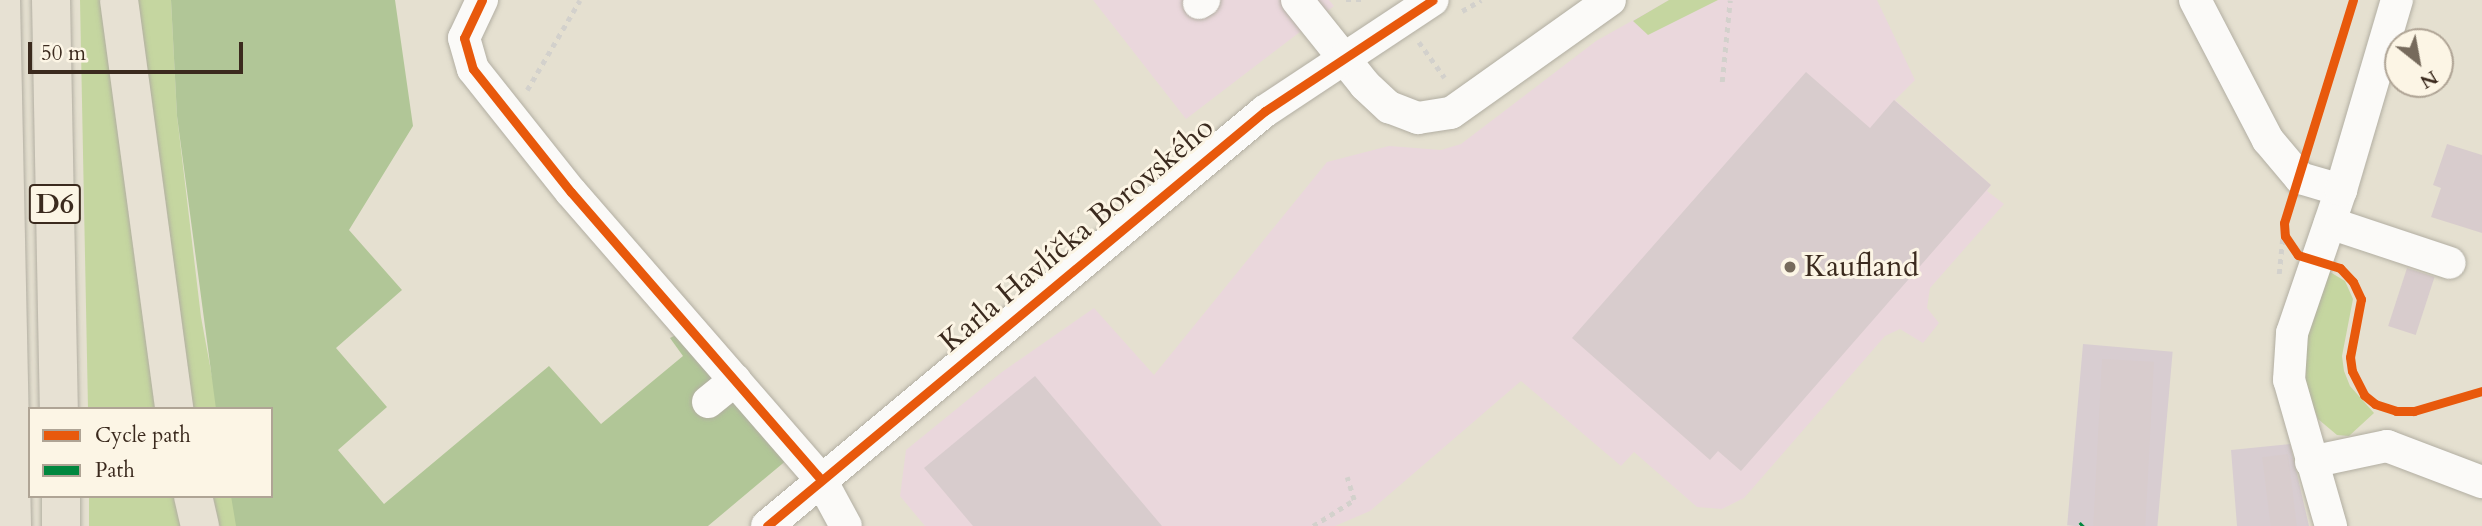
<!DOCTYPE html>
<meta charset="utf-8">
<style>
body{margin:0}
#map{position:relative;width:2482px;height:526px;overflow:hidden;background:#e5e0d0;font-family:Cardo,serif}
div>[style]{position:absolute}
[style*='--x']{left:calc(var(--x)*1px);top:calc(var(--y)*1px);width:calc(var(--w)*1px);rotate:calc(var(--a)*1deg)}
.built>*{inset:0;background:#ead7dc}
.industrial>*{inset:0;background:#d8cdd1;transform-origin:0 0}
.green>*{inset:0;background:#c5d6a0;transform-origin:0 0}
.forest>*{inset:0;background:#b1c697}
.building>*{inset:0;background:#d8cccd;transform-origin:0 0}
.path>*{height:4.5px;margin-top:-2.25px;transform-origin:0;background:repeating-linear-gradient(90deg,#d3d1cc 0 5px,transparent 0 10px)}
.roads{filter:drop-shadow(0 0 2px #b2aea2) drop-shadow(0 0 2px #b2aea2)}
.minor>*{height:32px;margin:-16px;padding:0 16px;transform-origin:16px;border-radius:16px;background:#fbfaf8}
.highway>*{height:38px;margin:-19px;padding:0 19px;transform-origin:19px;border-radius:19px;background:#e7e1d3}
.quiet>*{height:7px;margin-top:-3.5px;transform-origin:0;background:repeating-linear-gradient(90deg,#00873e 0 14px,transparent 0 21px)}
.cycleway>*{height:9px;margin:-4.5px;padding:0 4.5px;transform-origin:4.5px;border-radius:4.5px;background:#e8590c}
.dots>*{width:19px;height:19px;translate:-50% -50%;box-sizing:border-box;border:4px solid #fcf5e5;border-radius:50%}
span{translate:-50% -50%;white-space:nowrap;text-align:center;line-height:1.15;-webkit-text-stroke:6px #fcf5e5;paint-order:stroke}
.shield-label span{padding:2px 5px;background:#fcf5e5;border:2px solid;border-radius:5px;-webkit-text-stroke-width:0}
.shield-label{font-size:28px;color:#3b2a1e;font-weight:700}
.street-label{font-size:30px;color:#3b2a1e}
.poi-label{font-size:30px;color:#3b2a1e}
.left{translate:0 -50%;text-align:left}
.legend{position:absolute;left:28px;top:407px;width:245px;height:91px;box-sizing:border-box;background:#fcf5e5;border:2px solid #afa495;margin:0;padding:9px 12px;list-style:none;font-size:21px;color:#3b2a1e}
.legend li{display:flex;align-items:center;gap:14px;height:35px}
.legend b{width:35px;border:2px solid #afa495}
.north{position:absolute;left:2384px;top:28px;width:70px;height:70px;box-sizing:border-box;background:#fcf5e5;border:2px solid #afa495;border-radius:50%;rotate:149deg;font-size:19px;font-weight:700;line-height:28px;text-align:center;color:#3b2a1e}
.north::after{content:'';display:block;margin:auto;width:24px;height:32px;background:#766a5c;clip-path:polygon(50% 0,100% 100%,50% 72%,0 100%)}
.scale{position:absolute;left:28px;top:42px;width:215px;height:32px;box-sizing:border-box;border:4px solid #3b2a1e;border-top:0;padding-left:9px;font-size:21px;line-height:24px;white-space:nowrap;color:#3b2a1e;-webkit-text-stroke:5px #fcf5e5;paint-order:stroke}
</style>
<div id="map">
<div class="built">
<i style="clip-path:polygon(1093px 0,1329px 0,1334px 6px,1186px 119px)"></i>
<i style="clip-path:polygon(1669px 0,1877px 0,1915px 80px,1895px 100px,1991px 185px,1987px 191px,2004px 204px,1930px 288px,1927px 308px,1939px 323px,1923px 343px,1900px 329px,1885px 336px,1744px 498px,1722px 509px,1697px 507px,1634px 452px,1621px 466px,1521px 381px,1370px 511px,1335px 526px,925px 526px,900px 496px,906px 450px,1002px 372px,1094px 308px,1154px 375px,1327px 162px,1389px 146px,1441px 150px,1461px 144px,1596px 41px)"></i>
</div>
<div class="industrial">
<i style="left:2083px;top:344px;width:90px;height:182px;rotate:5deg"></i>
<i style="clip-path:polygon(2290px 444px,2309px 526px,2237px 526px,2231px 450px)"></i>
</div>
<div class="green">
<i style="clip-path:polygon(80px 0,109px 0,166px 409px,88px 409px)"></i>
<i style="clip-path:polygon(135px 0,171px 0,177px 116px,201px 317px,218px 409px,194px 409px,176px 324px)"></i>
<i style="clip-path:polygon(1669px 0,1718px 0,1648px 35px,1633px 21px)"></i>
<i style="clip-path:polygon(2325px 269px,2345px 281px,2353px 299px,2342px 356px,2344px 371px,2350px 386px,2374px 413px,2349px 436px,2337px 435px,2318px 419px,2306px 390px,2304px 341px)"></i>
<i style="left:89px;top:496px;width:93px;height:30px"></i>
<i style="clip-path:polygon(213px 496px,233px 496px,239px 526px,219px 526px)"></i>
</div>
<div class="forest">
<i style="clip-path:polygon(171px 0,395px 0,413px 126px,349px 230px,402px 290px,336px 348px,387px 407px,338px 450px,384px 504px,549px 366px,601px 424px,683px 356px,670px 338px,678px 334px,788px 459px,708px 526px,236px 526px,231px 496px,271px 496px,271px 409px,216px 409px,177px 116px)"></i>
</div>
<div class="building">
<i style="clip-path:polygon(1806px 72px,1870px 128px,1894px 100px,1991px 185px,1741px 471px,1718px 451px,1710px 460px,1572px 338px)"></i>
<i style="clip-path:polygon(2447px 144px,2482px 155px,2482px 233px,2431px 217px,2441px 188px,2433px 185px)"></i>
<i style="left:2407px;top:268px;width:29px;height:61px;rotate:18deg"></i>
<i style="left:2102px;top:359px;width:52px;height:167px;rotate:3deg"></i>
<i style="clip-path:polygon(1035px 376px,1162px 526px,973px 526px,924px 468px)"></i>
<i style="left:2288px;top:454px;width:73px;height:26px;rotate:83deg"></i>
</div>
<div class="path">
<i style="--x:1346;--y:0;--w:19;--a:0"></i>
<i style="--x:1462;--y:11;--w:22;--a:-30"></i>
<i style="--x:1419;--y:42;--w:44;--a:54.2"></i>
<i style="--x:1722;--y:82;--w:82;--a:-84.4"></i>
<i style="--x:527;--y:90;--w:104;--a:-59.5"></i>
<i style="--x:2279;--y:274;--w:51;--a:-84.4"></i>
<i style="--x:1313;--y:526;--w:49;--a:-32.4"></i>
<i style="--x:1354;--y:500;--w:24;--a:-107"></i>
</div>
<div class="roads">
<div class="minor">
<i style="--x:482;--y:0;--w:42;--a:115.3"></i>
<i style="--x:464;--y:38;--w:32;--a:74"></i>
<i style="--x:473;--y:69;--w:157;--a:51.5"></i>
<i style="--x:571;--y:192;--w:381;--a:49"></i>
<i style="--x:821;--y:480;--w:52;--a:61.5"></i>
<i style="--x:1297;--y:0;--w:109;--a:51.3"></i>
<i style="--x:1365;--y:85;--w:33;--a:43"></i>
<i style="--x:1389;--y:107;--w:31;--a:21"></i>
<i style="--x:1418;--y:118;--w:33;--a:-9"></i>
<i style="--x:1451;--y:113;--w:195;--a:-35.4"></i>
<i style="--x:2195;--y:0;--w:158;--a:62.5"></i>
<i style="--x:2268;--y:140;--w:50;--a:49.9"></i>
<i style="--x:2300;--y:178;--w:43;--a:16.3"></i>
<i style="--x:1199;--y:3;--w:6;--a:-31"></i>
<i style="--x:2330;--y:223;--w:126;--a:18.4"></i>
<i style="--x:708;--y:402;--w:35;--a:-39"></i>
<i style="--x:2311;--y:462;--w:78;--a:-11.9"></i>
<i style="--x:2387;--y:446;--w:102;--a:20.8"></i>
<i style="--x:767;--y:526;--w:648;--a:-39.81"></i>
<i style="--x:1265;--y:111;--w:201;--a:-33.5"></i>
<i style="--x:2331;--y:526;--w:152;--a:-106"></i>
<i style="--x:2289;--y:380;--w:47;--a:-86.3"></i>
<i style="--x:2292;--y:333;--w:151;--a:-71.1"></i>
<i style="--x:2341;--y:190;--w:198;--a:-73.6"></i>
</div>
<div class="highway">
<i style="--x:1;--y:0;--w:526;--a:88.8"></i>
<i style="--x:51;--y:0;--w:409;--a:88.9"></i>
<i style="--x:119;--y:0;--w:413;--a:82.3"></i>
<i style="--x:61;--y:496;--w:30;--a:90"></i>
<i style="--x:193;--y:496;--w:31;--a:77"></i>
</div>
</div>
<div class="quiet">
<i style="--x:2081;--y:526;--w:3;--a:-45"></i>
</div>
<div class="cycleway">
<i style="--x:482;--y:0;--w:42;--a:115.3"></i>
<i style="--x:464;--y:38;--w:32;--a:74"></i>
<i style="--x:473;--y:69;--w:157;--a:51.5"></i>
<i style="--x:571;--y:192;--w:381;--a:49"></i>
<i style="--x:2353;--y:0;--w:233;--a:107.2"></i>
<i style="--x:2284;--y:223;--w:13;--a:86"></i>
<i style="--x:2285;--y:236;--w:23;--a:56"></i>
<i style="--x:2298;--y:255;--w:44;--a:17.2"></i>
<i style="--x:2340;--y:268;--w:19;--a:47"></i>
<i style="--x:2353;--y:282;--w:19;--a:65"></i>
<i style="--x:2361;--y:299;--w:59;--a:100.7"></i>
<i style="--x:2350;--y:357;--w:14;--a:82"></i>
<i style="--x:2352;--y:371;--w:27;--a:63"></i>
<i style="--x:2364;--y:395;--w:14;--a:39"></i>
<i style="--x:2375;--y:404;--w:22;--a:18"></i>
<i style="--x:2396;--y:411;--w:18;--a:0"></i>
<i style="--x:2414;--y:411;--w:71;--a:-16.4"></i>
<i style="--x:767;--y:526;--w:648;--a:-39.81"></i>
<i style="--x:1265;--y:111;--w:201;--a:-33.5"></i>
</div>
<div class="dots">
<i style="left:1790px;top:267px;background:#766a5c"></i>
</div>
<div class="shield-label">
<span style="left:55px;top:204px">D6</span>
</div>
<div class="street-label">
<span style="left:1077px;top:235px;rotate:-40deg">Karla Havlíčka Borovského</span>
</div>
<div class="poi-label">
<span class="left" style="left:1804px;top:267px">Kaufland</span>
</div>
<ul class="legend">
<li><b style="height:9px;background:#e8590c"></b>Cycle path</li>
<li><b style="height:9px;background:#00873e"></b>Path</li>
</ul>
<div class="north">N</div>
<div class="scale">50 m</div>
</div>
